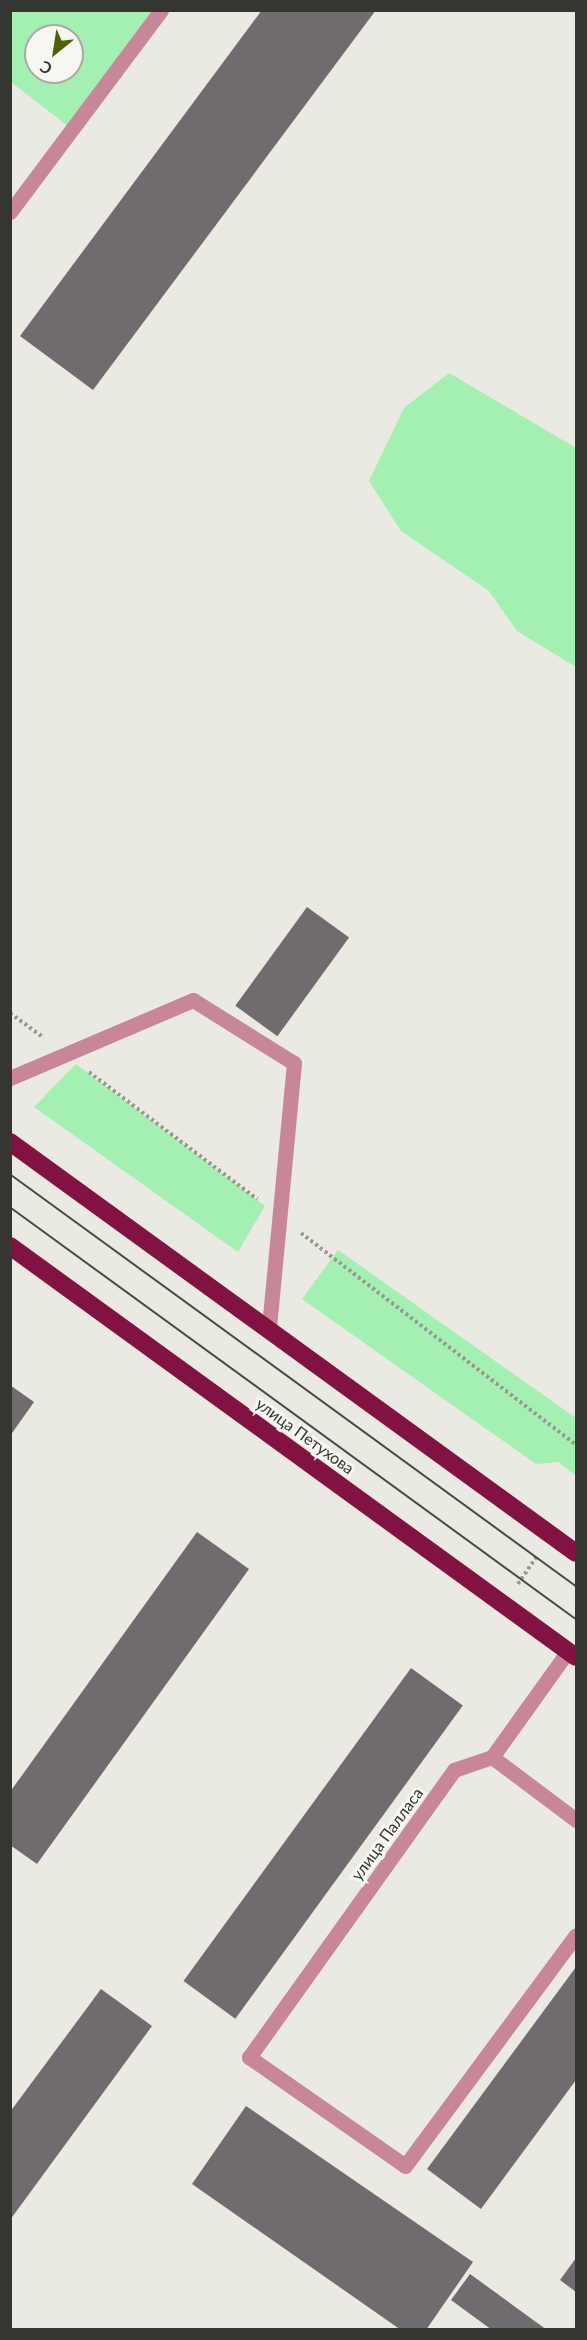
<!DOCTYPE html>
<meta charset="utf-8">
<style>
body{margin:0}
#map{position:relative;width:587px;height:2340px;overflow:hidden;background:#eae9e2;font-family:Lato,sans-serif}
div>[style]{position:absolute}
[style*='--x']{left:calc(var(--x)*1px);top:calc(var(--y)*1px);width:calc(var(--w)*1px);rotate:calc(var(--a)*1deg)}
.green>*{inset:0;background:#a4efb2}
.building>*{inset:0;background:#6f6b6f;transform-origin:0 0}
.path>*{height:4px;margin-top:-2px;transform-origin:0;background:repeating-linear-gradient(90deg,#999993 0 3px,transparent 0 6px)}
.minor>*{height:15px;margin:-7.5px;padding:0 7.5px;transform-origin:7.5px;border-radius:7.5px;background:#c88798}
.highway>*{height:18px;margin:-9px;padding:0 9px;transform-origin:9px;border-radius:9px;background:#821241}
.tram>*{height:1.5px;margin:-0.75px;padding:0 0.75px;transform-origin:0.75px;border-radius:0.75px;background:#494946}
span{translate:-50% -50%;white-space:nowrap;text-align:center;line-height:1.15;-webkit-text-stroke:6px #f8f6f0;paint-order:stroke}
.street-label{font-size:16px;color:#353532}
.frame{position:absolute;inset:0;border:12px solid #353532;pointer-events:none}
.north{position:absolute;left:24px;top:24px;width:60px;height:60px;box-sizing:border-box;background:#f8f6f0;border:2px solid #aaa9a4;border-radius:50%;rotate:210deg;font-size:16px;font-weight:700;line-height:24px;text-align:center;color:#353532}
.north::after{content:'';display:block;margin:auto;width:21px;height:27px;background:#4f620b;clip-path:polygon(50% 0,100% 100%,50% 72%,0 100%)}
</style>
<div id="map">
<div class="green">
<i style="clip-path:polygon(evenodd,10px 11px,160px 11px,73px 130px,11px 82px,10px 11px,36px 36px,72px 36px,72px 72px,36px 72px,36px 36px)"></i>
<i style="clip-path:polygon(449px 373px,576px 448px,576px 667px,517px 631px,489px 591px,401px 531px,369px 481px,404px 408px)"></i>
<i style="clip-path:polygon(76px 1064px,265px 1206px,238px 1252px,34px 1107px)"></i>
<i style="clip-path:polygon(338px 1250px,576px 1418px,576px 1476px,559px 1462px,536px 1464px,302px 1299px)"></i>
</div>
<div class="building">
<i style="clip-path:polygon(262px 10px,376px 10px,93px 390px,20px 336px)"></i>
<i style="left:307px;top:907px;width:52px;height:122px;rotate:36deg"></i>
<i style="clip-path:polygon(10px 1385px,34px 1402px,10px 1436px)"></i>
<i style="clip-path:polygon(197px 1532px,249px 1569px,37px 1864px,10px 1845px,10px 1792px)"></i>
<i style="left:411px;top:1668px;width:64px;height:387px;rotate:36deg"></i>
<i style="clip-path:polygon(576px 1967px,576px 2080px,481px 2209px,427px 2169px)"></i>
<i style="clip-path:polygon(101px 1989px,152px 2026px,10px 2220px,10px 2112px)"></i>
<i style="clip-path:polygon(246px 2106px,473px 2262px,426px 2330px,401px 2330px,192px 2184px)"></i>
<i style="clip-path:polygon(576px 2258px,576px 2292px,560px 2280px)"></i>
<i style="clip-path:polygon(470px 2274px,547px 2330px,492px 2330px,451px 2300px)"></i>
</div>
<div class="path">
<i style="--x:10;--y:1013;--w:42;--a:36.3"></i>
<i style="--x:89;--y:1072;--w:211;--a:37.1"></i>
<i style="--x:301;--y:1233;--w:347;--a:37.6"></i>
<i style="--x:518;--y:1584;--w:34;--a:-56"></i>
</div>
<div class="minor">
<i style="--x:10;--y:212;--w:252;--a:-53.2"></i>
<i style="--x:10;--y:1078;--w:199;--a:-23.1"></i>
<i style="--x:193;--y:1000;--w:119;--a:32"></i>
<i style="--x:294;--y:1063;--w:267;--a:95.4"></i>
<i style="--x:568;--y:1651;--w:130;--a:125.6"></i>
<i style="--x:492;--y:1757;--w:40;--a:161.1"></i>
<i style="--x:454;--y:1770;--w:353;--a:125.5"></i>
<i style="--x:249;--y:2057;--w:190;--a:34.9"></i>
<i style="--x:405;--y:2166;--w:287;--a:-53.5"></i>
<i style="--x:492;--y:1757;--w:105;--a:36.9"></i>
</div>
<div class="highway">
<i style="--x:10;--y:1142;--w:699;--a:35.99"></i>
<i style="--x:10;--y:1246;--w:699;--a:35.99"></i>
</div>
<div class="tram">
<i style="--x:10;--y:1174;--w:700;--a:36.05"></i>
<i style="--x:10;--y:1207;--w:700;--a:36.05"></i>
</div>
<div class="street-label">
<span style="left:305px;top:1436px;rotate:36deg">улица Петухова</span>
<span style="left:387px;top:1834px;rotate:-54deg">улица Палласа</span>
</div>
<div class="frame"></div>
<div class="north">С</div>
</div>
